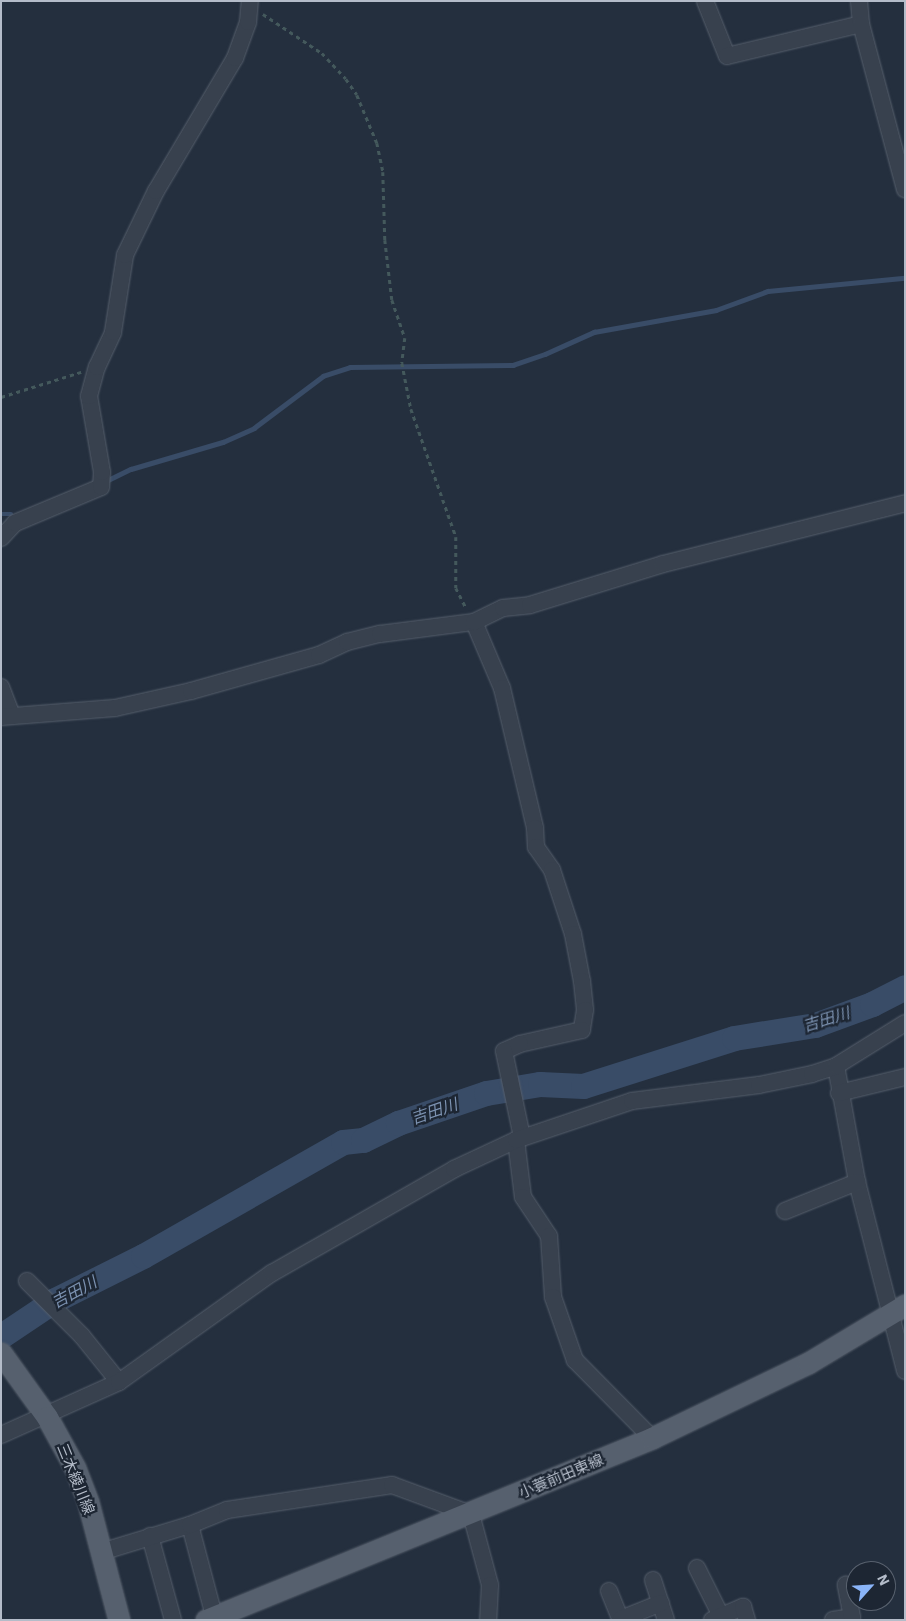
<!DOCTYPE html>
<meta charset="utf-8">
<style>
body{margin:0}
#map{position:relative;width:906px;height:1621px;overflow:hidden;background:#242f3e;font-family:"IBM Plex Sans","Noto Sans JP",sans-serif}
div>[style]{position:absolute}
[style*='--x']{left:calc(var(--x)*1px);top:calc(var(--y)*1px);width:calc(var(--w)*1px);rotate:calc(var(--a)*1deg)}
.stream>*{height:4.5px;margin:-2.25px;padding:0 2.25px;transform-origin:2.25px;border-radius:2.25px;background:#394c67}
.river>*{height:25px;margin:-12.5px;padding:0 12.5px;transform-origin:12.5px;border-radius:12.5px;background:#394c67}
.path>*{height:2.5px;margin-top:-1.25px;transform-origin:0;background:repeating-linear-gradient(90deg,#44595c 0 4px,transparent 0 8px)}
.roads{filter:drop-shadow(0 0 1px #565f6c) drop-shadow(0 0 1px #565f6c)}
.minor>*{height:16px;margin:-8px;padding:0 8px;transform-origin:8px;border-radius:8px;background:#38414e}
.major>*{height:21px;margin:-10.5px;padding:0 10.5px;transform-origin:10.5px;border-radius:10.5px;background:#56606e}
span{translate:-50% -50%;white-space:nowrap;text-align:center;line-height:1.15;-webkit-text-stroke:4.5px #1d2633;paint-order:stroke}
.street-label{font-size:15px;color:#b4bcc9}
.water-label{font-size:16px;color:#7c92b1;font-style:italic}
.frame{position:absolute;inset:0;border:2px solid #b4bcc9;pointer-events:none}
.north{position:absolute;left:846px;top:1561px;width:50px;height:50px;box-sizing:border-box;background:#1d2633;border:1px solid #59626f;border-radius:50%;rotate:64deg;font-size:14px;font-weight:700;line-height:20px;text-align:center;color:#b4bcc9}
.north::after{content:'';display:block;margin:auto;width:18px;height:22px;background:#8ab4f8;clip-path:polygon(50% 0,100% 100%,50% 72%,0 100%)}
</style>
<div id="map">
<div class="stream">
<i style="--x:108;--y:480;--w:25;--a:-26"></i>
<i style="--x:131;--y:469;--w:96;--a:-16.4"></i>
<i style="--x:223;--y:442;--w:34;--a:-24"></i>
<i style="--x:254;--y:428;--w:86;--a:-37"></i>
<i style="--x:323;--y:376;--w:28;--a:-18"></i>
<i style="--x:350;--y:367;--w:163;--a:-0.7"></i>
<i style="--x:513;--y:365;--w:34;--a:-19"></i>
<i style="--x:545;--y:354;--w:54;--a:-24.2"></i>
<i style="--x:594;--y:332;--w:124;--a:-10.2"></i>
<i style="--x:716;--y:310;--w:55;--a:-20.1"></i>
<i style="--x:768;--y:291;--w:137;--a:-5.5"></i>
<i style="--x:1;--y:514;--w:10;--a:0"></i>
</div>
<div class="river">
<i style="--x:1;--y:1336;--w:65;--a:-33.7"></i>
<i style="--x:55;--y:1300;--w:98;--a:-26.6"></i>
<i style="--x:143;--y:1256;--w:230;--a:-29.7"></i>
<i style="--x:343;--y:1142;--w:20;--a:-6"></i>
<i style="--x:363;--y:1140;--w:39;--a:-26"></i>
<i style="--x:398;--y:1123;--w:93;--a:-18.8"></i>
<i style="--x:486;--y:1093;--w:55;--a:-9.5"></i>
<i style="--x:540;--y:1084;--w:43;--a:2.7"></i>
<i style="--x:583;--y:1086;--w:158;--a:-17.6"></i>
<i style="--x:734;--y:1038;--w:82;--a:-9.1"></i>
<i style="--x:815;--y:1025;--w:61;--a:-20.2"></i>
<i style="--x:872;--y:1004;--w:37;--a:-27"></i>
</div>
<div class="path">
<i style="--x:263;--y:14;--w:71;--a:33.5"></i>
<i style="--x:322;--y:53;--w:35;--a:47"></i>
<i style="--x:346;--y:79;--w:19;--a:55"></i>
<i style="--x:357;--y:95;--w:52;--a:67.4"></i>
<i style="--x:377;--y:143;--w:30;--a:78"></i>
<i style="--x:383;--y:172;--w:68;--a:88.3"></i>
<i style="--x:385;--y:240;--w:60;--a:83.3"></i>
<i style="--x:392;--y:300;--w:40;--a:71.1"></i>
<i style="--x:405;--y:338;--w:25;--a:97"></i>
<i style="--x:402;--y:363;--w:47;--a:78.9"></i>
<i style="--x:411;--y:409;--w:136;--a:70.6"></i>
<i style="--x:456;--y:537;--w:51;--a:90"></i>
<i style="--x:456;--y:588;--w:22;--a:63"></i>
<i style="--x:1;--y:397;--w:84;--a:-17.4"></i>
</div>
<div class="roads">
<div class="minor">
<i style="--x:705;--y:1;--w:59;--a:68.2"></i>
<i style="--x:727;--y:56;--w:138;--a:-13.4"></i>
<i style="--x:859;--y:1;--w:23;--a:85"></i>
<i style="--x:861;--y:24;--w:171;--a:75.1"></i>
<i style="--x:1;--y:538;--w:21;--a:-47"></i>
<i style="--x:15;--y:523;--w:93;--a:-22.7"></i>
<i style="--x:101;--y:487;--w:15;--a:-86"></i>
<i style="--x:102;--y:472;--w:77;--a:-99.7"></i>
<i style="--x:89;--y:396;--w:30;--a:-75"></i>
<i style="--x:97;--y:367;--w:38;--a:-65"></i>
<i style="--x:113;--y:332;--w:78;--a:-81.1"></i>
<i style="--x:125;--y:255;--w:71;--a:-64.2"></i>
<i style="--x:156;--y:191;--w:155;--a:-59.3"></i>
<i style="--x:235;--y:58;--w:38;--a:-70"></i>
<i style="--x:248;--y:22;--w:21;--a:-85"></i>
<i style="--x:474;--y:622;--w:72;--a:67"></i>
<i style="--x:502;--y:688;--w:144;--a:76.7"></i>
<i style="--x:535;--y:828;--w:19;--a:87"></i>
<i style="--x:536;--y:847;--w:28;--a:55"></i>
<i style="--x:552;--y:870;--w:67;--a:71.8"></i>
<i style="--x:573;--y:934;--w:48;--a:79.2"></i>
<i style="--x:582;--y:981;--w:29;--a:84"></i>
<i style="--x:585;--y:1010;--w:20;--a:99"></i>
<i style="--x:582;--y:1030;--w:64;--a:167.3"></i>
<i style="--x:520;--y:1044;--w:17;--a:156"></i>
<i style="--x:504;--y:1051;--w:88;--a:78.2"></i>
<i style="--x:1;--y:687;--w:30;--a:69"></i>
<i style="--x:1;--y:717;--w:114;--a:-4.5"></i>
<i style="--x:115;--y:708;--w:78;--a:-12.6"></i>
<i style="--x:191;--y:691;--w:133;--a:-15.7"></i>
<i style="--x:319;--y:655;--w:31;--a:-25"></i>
<i style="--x:347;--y:642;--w:34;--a:-14"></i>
<i style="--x:380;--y:634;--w:95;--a:-7.3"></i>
<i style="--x:474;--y:622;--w:32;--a:-26"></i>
<i style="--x:503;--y:608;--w:27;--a:-6"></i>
<i style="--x:530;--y:605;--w:139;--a:-17.1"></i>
<i style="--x:663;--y:564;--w:250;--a:-14.1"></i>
<i style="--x:836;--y:1066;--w:118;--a:79.7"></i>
<i style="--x:857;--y:1182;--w:195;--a:75.7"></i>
<i style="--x:839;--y:1093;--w:68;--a:-13.6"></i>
<i style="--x:516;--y:1140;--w:57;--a:83"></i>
<i style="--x:523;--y:1197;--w:47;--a:56.3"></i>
<i style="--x:549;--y:1236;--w:61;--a:86.2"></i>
<i style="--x:553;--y:1297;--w:67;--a:70.8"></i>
<i style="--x:575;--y:1360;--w:110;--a:45.4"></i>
<i style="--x:785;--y:1211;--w:78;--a:-21.9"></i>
<i style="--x:27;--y:1281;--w:78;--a:45"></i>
<i style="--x:82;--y:1336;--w:59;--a:51.2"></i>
<i style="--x:1;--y:1435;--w:129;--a:-24.2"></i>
<i style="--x:119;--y:1382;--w:188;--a:-35.5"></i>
<i style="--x:272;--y:1273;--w:210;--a:-29.7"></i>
<i style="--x:454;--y:1169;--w:68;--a:-25.1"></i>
<i style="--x:516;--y:1140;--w:122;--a:-18.6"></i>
<i style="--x:632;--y:1101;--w:128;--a:-7.2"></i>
<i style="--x:759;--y:1085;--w:54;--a:-11.7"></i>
<i style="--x:812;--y:1074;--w:25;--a:-18"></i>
<i style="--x:836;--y:1066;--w:81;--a:-31.9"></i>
<i style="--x:190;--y:1525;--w:94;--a:75.2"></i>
<i style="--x:150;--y:1536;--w:87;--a:74.7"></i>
<i style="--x:101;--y:1552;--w:93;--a:-16.9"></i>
<i style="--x:190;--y:1525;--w:40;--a:-22"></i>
<i style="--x:227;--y:1510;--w:167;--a:-8.6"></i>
<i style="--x:392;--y:1485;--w:84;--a:20.2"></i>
<i style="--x:471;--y:1514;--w:73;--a:75"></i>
<i style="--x:490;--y:1585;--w:35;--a:93"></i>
<i style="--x:697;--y:1568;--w:54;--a:63.4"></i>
<i style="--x:653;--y:1580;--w:42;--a:72"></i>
<i style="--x:609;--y:1591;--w:31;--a:68"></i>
<i style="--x:621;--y:1619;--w:43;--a:-21.8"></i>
<i style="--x:712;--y:1620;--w:34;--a:-23"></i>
<i style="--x:743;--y:1607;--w:14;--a:73"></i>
<i style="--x:833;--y:1620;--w:19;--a:-9"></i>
<i style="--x:852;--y:1617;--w:33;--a:-101"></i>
</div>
<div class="major">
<i style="--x:1;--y:1353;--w:79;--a:54.3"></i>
<i style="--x:47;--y:1417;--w:58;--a:61.2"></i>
<i style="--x:75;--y:1468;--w:36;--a:69"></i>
<i style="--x:88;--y:1502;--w:122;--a:75.3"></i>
<i style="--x:206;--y:1620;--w:482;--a:-22.2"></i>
<i style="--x:652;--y:1438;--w:173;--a:-25.7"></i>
<i style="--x:808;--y:1363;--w:113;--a:-30.9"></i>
</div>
</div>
<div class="street-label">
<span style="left:561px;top:1476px;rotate:-23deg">小蓑前田東線</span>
<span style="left:76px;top:1479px;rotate:68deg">三木綾川線</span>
</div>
<div class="water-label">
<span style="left:826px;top:1019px;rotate:-17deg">吉田川</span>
<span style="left:434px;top:1111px;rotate:-19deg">吉田川</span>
<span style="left:74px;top:1292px;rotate:-28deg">吉田川</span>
</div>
<div class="frame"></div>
<div class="north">N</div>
</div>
